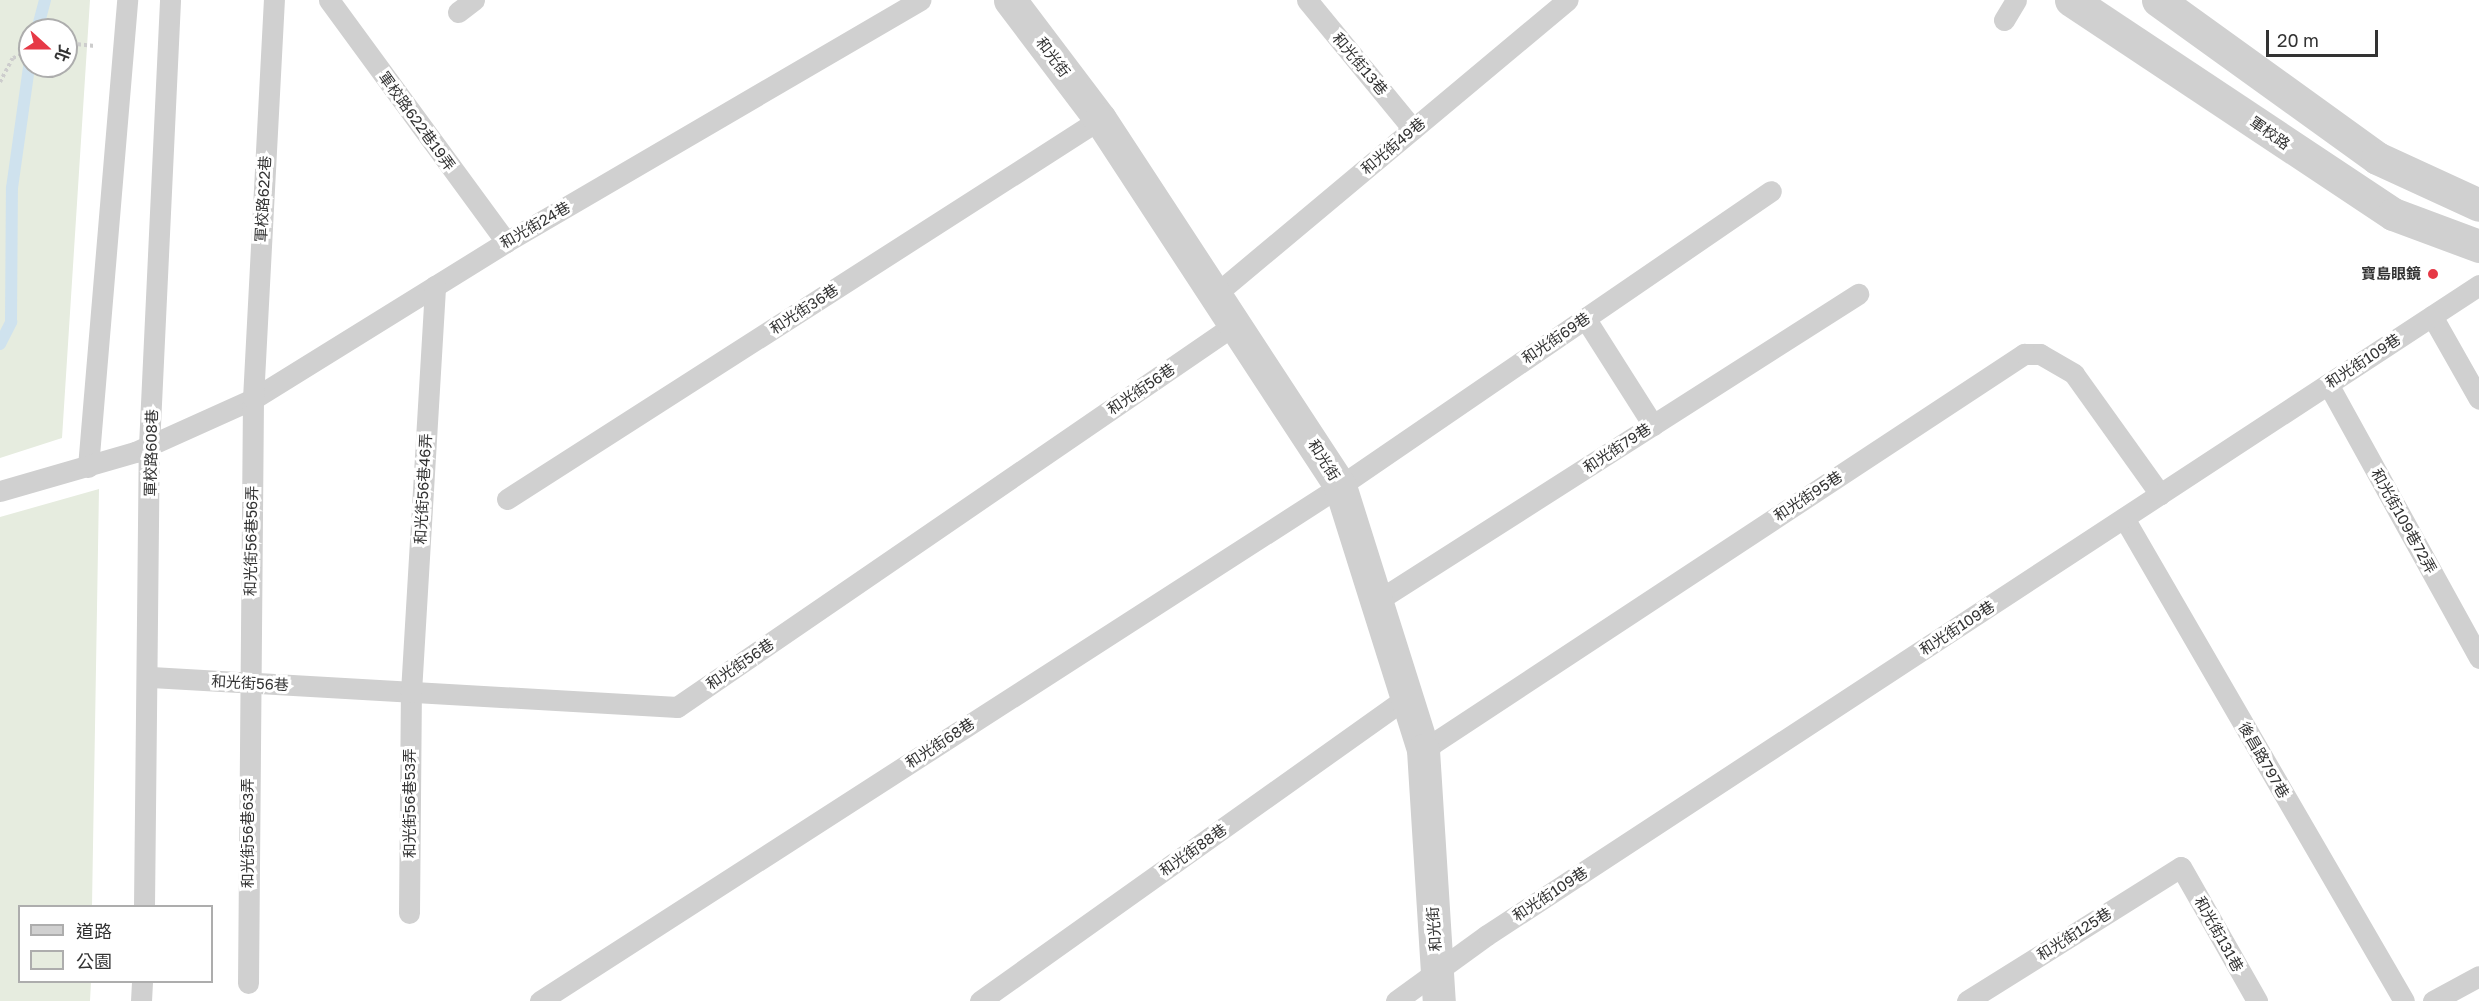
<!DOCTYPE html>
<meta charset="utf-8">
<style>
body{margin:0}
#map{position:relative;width:2479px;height:1001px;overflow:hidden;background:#fff;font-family:"Golos Text","Noto Sans TC",sans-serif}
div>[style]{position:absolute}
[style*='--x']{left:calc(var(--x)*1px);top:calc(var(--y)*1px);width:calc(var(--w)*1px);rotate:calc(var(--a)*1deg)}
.green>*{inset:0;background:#e6ecdf}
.stream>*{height:12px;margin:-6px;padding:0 6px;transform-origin:6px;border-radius:6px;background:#cfe2ee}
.path>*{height:4px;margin-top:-2px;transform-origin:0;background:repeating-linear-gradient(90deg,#cdcdcd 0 3px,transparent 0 6px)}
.service>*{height:21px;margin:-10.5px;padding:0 10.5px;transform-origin:10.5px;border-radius:10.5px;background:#d0d0d0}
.minor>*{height:33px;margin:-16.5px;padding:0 16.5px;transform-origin:16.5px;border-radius:16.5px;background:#d0d0d0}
.tertiary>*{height:33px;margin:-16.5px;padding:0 16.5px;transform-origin:16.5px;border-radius:16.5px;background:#d0d0d0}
.dots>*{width:16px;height:16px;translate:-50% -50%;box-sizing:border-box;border:3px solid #fff;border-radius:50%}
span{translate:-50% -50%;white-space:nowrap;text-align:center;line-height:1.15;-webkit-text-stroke:6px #fff;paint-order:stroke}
.street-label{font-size:15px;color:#333}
.poi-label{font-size:15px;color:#333;font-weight:700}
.right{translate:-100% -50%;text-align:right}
.legend{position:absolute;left:18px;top:905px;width:195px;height:78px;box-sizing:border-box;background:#fff;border:2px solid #adadad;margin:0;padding:8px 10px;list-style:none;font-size:18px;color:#333}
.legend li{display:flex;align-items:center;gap:12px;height:30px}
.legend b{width:30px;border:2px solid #adadad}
.north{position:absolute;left:18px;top:18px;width:60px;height:60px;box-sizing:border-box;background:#fff;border:2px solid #adadad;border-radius:50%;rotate:111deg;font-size:16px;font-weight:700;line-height:24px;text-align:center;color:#333}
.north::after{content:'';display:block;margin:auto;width:21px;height:27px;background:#e63946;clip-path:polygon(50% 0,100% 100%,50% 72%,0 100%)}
.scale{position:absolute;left:2266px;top:30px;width:112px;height:27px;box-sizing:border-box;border:3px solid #333;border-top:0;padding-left:8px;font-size:18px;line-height:21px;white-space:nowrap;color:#333;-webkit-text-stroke:4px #fff;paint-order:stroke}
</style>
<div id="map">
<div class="green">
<i style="clip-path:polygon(evenodd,0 0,90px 0,62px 438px,0 458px,0 0,30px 30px,66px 30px,66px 66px,30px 66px,30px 30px)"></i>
<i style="clip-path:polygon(99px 489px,92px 906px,20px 906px,20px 982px,91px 982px,90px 1001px,0 1001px,0 517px)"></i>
</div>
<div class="stream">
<i style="--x:37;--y:30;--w:31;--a:-75"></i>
<i style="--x:0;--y:344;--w:25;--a:-63"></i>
<i style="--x:11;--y:322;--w:134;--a:-89.6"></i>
<i style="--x:12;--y:188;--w:129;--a:-82"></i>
</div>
<div class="path">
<i style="--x:66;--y:43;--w:29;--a:6"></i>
<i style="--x:0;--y:82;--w:27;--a:-62"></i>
<i style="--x:13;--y:58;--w:18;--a:-22"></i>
</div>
<div class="service">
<i style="--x:329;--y:0;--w:300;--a:53.8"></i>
<i style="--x:1307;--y:0;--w:167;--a:50.6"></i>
<i style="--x:458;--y:12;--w:20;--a:-37"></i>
<i style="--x:2004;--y:20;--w:23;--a:-59"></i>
<i style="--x:1217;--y:293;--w:457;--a:-39.9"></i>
<i style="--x:2432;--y:316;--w:95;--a:60.5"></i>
<i style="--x:1585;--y:318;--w:127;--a:57.6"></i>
<i style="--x:2328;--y:384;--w:313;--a:61.1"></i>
<i style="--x:88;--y:467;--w:469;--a:-85.2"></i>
<i style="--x:0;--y:491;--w:141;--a:-16.1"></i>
<i style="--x:135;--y:452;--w:129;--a:-24.2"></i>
<i style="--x:253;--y:399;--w:298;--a:-31.8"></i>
<i style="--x:506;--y:242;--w:480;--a:-30.3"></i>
<i style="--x:507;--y:499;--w:704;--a:-32.65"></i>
<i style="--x:2124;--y:518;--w:558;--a:59.9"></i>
<i style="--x:1377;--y:601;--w:571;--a:-32.55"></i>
<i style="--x:151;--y:677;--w:527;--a:3.26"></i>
<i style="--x:677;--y:707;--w:679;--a:-34.44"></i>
<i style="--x:1423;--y:750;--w:720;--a:-33.38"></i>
<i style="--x:2024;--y:354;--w:16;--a:0"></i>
<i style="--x:2040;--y:354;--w:39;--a:30"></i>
<i style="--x:2074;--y:374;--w:148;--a:54.4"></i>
<i style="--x:144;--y:906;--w:460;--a:-89.4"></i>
<i style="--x:149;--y:446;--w:446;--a:-87.3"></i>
<i style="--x:409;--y:913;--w:221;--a:-89.5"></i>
<i style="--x:411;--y:692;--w:407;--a:-86.6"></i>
<i style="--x:248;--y:983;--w:584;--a:-89.51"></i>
<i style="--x:253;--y:399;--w:400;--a:-87"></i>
<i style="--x:141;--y:1001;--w:19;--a:-87"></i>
<i style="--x:540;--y:1001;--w:951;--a:-32.77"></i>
<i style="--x:1340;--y:486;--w:522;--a:-34.39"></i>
<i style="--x:980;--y:1001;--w:523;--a:-35.42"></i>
<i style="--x:1396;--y:1001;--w:112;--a:-36"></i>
<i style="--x:1487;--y:935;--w:1186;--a:-33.23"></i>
<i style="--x:1967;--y:1001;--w:252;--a:-32.1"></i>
<i style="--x:2181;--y:867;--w:154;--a:60.4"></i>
<i style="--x:2433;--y:1001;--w:52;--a:-28.5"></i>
</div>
<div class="minor">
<i style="--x:1010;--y:0;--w:149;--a:52.9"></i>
<i style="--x:1100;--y:119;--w:439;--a:56.8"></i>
<i style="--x:1340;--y:486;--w:277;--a:72.5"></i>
<i style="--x:1423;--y:750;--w:252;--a:86.4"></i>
</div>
<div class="tertiary">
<i style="--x:2071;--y:0;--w:387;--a:33.6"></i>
<i style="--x:2393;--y:214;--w:92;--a:20.4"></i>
<i style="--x:2158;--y:0;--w:270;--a:35.8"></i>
<i style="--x:2377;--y:158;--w:112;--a:24.7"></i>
</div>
<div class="dots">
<i style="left:2433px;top:274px;background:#e63946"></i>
</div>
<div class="street-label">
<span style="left:1053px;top:57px;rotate:53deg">和光街</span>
<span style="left:1360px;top:64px;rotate:50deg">和光街13巷</span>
<span style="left:417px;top:121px;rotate:54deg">軍校路622巷19弄</span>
<span style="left:2270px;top:133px;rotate:35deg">軍校路</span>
<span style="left:1393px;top:146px;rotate:-40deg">和光街49巷</span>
<span style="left:263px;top:199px;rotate:-87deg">軍校路622巷</span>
<span style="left:535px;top:225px;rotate:-30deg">和光街24巷</span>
<span style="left:804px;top:309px;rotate:-33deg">和光街36巷</span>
<span style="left:1556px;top:338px;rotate:-34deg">和光街69巷</span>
<span style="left:2363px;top:361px;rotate:-33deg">和光街109巷</span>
<span style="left:1141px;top:389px;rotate:-34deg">和光街56巷</span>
<span style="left:1617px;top:448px;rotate:-33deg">和光街79巷</span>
<span style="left:151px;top:453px;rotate:-89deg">軍校路608巷</span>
<span style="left:1324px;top:460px;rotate:58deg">和光街</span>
<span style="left:423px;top:489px;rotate:-87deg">和光街56巷46弄</span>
<span style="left:1808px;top:496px;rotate:-33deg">和光街95巷</span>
<span style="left:2404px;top:521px;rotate:61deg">和光街109巷72弄</span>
<span style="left:251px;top:541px;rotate:-89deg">和光街56巷56弄</span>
<span style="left:1957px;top:628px;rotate:-33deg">和光街109巷</span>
<span style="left:740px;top:664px;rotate:-34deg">和光街56巷</span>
<span style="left:250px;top:683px;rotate:3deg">和光街56巷</span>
<span style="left:940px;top:743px;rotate:-33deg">和光街68巷</span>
<span style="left:2264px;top:760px;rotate:60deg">後昌路797巷</span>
<span style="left:410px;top:803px;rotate:-90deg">和光街56巷53弄</span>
<span style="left:248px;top:833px;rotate:-90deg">和光街56巷63弄</span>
<span style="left:1193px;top:850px;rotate:-35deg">和光街88巷</span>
<span style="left:1550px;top:894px;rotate:-33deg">和光街109巷</span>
<span style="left:1434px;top:929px;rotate:-94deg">和光街</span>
<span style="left:2074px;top:934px;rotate:-32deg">和光街125巷</span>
<span style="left:2219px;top:934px;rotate:61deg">和光街131巷</span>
</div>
<div class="poi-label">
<span class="right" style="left:2421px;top:274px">寶島眼鏡</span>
</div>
<ul class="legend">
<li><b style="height:8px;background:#d0d0d0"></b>道路</li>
<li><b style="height:16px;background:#e6ecdf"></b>公園</li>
</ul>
<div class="north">北</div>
<div class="scale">20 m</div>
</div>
